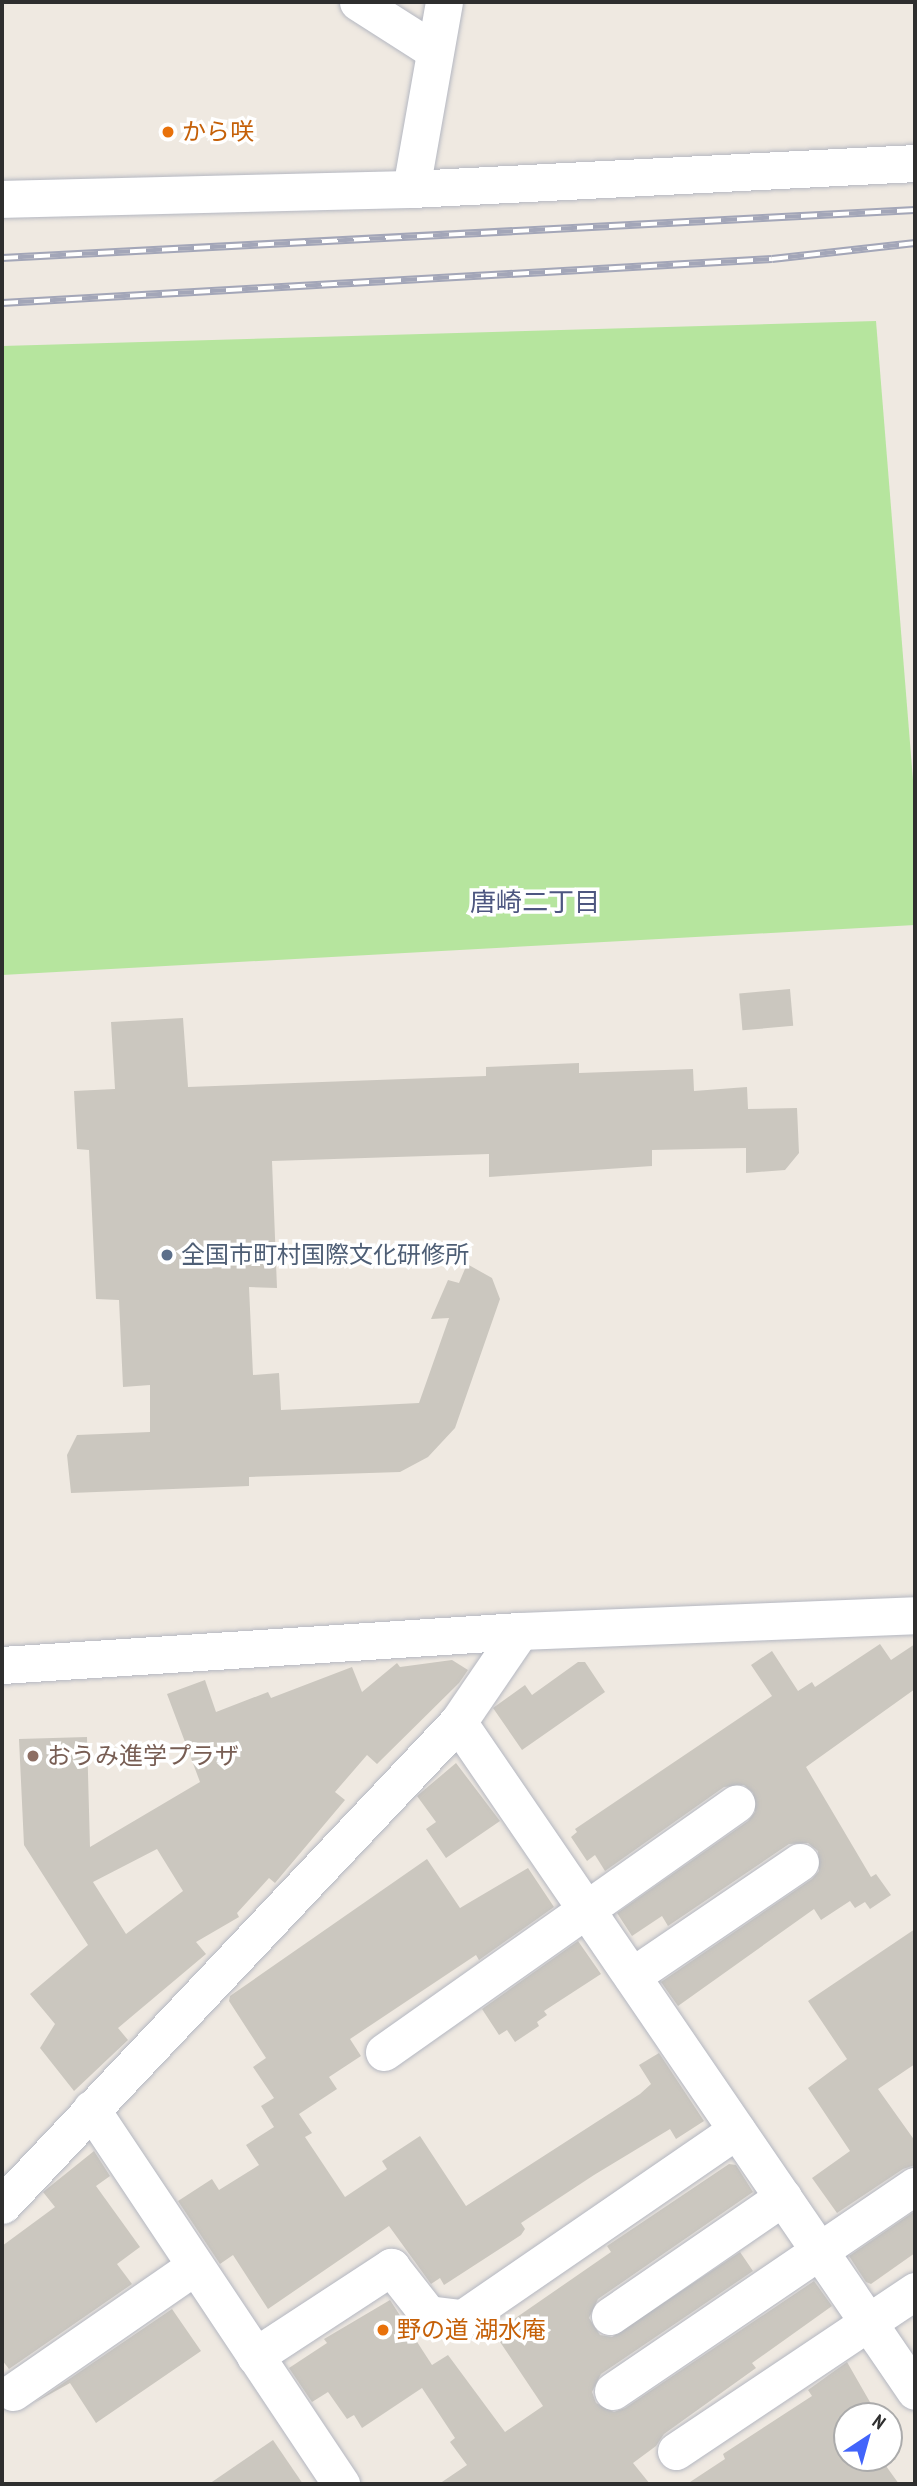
<!DOCTYPE html>
<meta charset="utf-8">
<style>
body{margin:0}
#map{position:relative;width:917px;height:2486px;overflow:hidden;background:#efe9e1;font-family:"PT Sans Narrow","Noto Sans JP",sans-serif}
div>[style]{position:absolute}
[style*='--x']{left:calc(var(--x)*1px);top:calc(var(--y)*1px);width:calc(var(--w)*1px);rotate:calc(var(--a)*1deg)}
.green>*{inset:0;background:#b6e59e}
.building>*{inset:0;background:#cbc7bf;transform-origin:0 0}
.roads{filter:drop-shadow(0 0 2px #b4b7c1) drop-shadow(0 0 2px #b4b7c1)}
.minor>*{height:37px;margin:-18.5px;padding:0 18.5px;transform-origin:18.5px;border-radius:18.5px;background:#fff}
.rail>*{height:8px;margin-top:-4px;transform-origin:0;background:repeating-linear-gradient(90deg,#fff 0 16px,#a3a6b8 0 32px);box-sizing:border-box;border-block:2px solid #a3a6b8}
.dots>*{width:19px;height:19px;translate:-50% -50%;box-sizing:border-box;border:4px solid #fff;border-radius:50%}
span{translate:-50% -50%;white-space:nowrap;text-align:center;line-height:1.15;-webkit-text-stroke:7px #fff;paint-order:stroke}
.food-label{font-size:24px;color:#c56008}
.left{translate:0 -50%;text-align:left}
.service-label{font-size:24px;color:#4e5e75}
.education-label{font-size:24px;color:#785e54}
.neighbourhood-label{font-size:26px;color:#4d5680}
.frame{position:absolute;inset:0;border:4px solid #2e2e2e;pointer-events:none}
.north{position:absolute;left:833px;top:2402px;width:70px;height:70px;box-sizing:border-box;background:#fff;border:2px solid #ababab;border-radius:50%;rotate:36deg;font-size:19px;font-weight:700;line-height:28px;text-align:center;color:#2e2e2e}
.north::after{content:'';display:block;margin:auto;width:24px;height:32px;background:#4264fb;clip-path:polygon(50% 0,100% 100%,50% 72%,0 100%)}
</style>
<div id="map">
<div class="green">
<i style="clip-path:polygon(876px 321px,915px 805px,915px 925px,2px 975px,2px 346px)"></i>
</div>
<div class="building">
<i style="left:790px;top:989px;width:37px;height:51px;rotate:85deg"></i>
<i style="clip-path:polygon(183px 1018px,188px 1087px,486px 1076px,486px 1067px,579px 1063px,579px 1073px,693px 1069px,694px 1091px,747px 1087px,748px 1109px,797px 1108px,799px 1153px,785px 1170px,746px 1173px,746px 1148px,652px 1150px,652px 1166px,489px 1177px,489px 1154px,272px 1161px,277px 1288px,249px 1287px,253px 1375px,279px 1373px,281px 1410px,419px 1403px,449px 1318px,431px 1319px,448px 1280px,459px 1283px,467px 1264px,492px 1278px,500px 1299px,455px 1428px,428px 1457px,400px 1472px,249px 1477px,249px 1486px,71px 1493px,67px 1455px,77px 1435px,150px 1432px,150px 1385px,123px 1387px,119px 1300px,96px 1299px,89px 1150px,77px 1149px,74px 1091px,115px 1089px,111px 1022px)"></i>
<i style="clip-path:polygon(880px 1644px,891px 1660px,915px 1644px,915px 1689px,806px 1767px,871px 1877px,876px 1874px,891px 1895px,870px 1909px,865px 1902px,855px 1908px,850px 1901px,821px 1920px,814px 1909px,678px 2006px,661px 1982px,812px 1879px,819px 1871px,818px 1851px,808px 1843px,789px 1844px,668px 1926px,662px 1916px,632px 1936px,617px 1913px,748px 1821px,755px 1812px,753px 1793px,744px 1785px,724px 1787px,605px 1871px,595px 1855px,587px 1861px,571px 1837px,577px 1832px,575px 1829px,772px 1696px,751px 1665px,772px 1651px,798px 1691px,812px 1682px,815px 1687px)"></i>
<i style="clip-path:polygon(evenodd,452px 1660px,468px 1670px,459px 1683px,377px 1764px,367px 1755px,335px 1792px,345px 1800px,275px 1883px,269px 1878px,237px 1913px,239px 1917px,196px 1942px,206px 1954px,118px 2028px,128px 2040px,74px 2091px,40px 2048px,55px 2024px,30px 1994px,88px 1945px,24px 1845px,19px 1739px,87px 1737px,90px 1847px,200px 1782px,167px 1694px,205px 1680px,216px 1712px,268px 1692px,271px 1698px,352px 1667px,362px 1692px,397px 1663px,400px 1667px,452px 1660px,157px 1849px,183px 1891px,126px 1934px,93px 1882px,157px 1849px)"></i>
<i style="clip-path:polygon(578px 1662px,585px 1662px,605px 1692px,522px 1750px,493px 1708px,525px 1685px,532px 1695px)"></i>
<i style="clip-path:polygon(456px 1763px,500px 1821px,446px 1858px,426px 1829px,436px 1822px,417px 1796px)"></i>
<i style="clip-path:polygon(427px 1859px,460px 1908px,528px 1868px,554px 1907px,479px 1960px,476px 1955px,350px 2039px,361px 2056px,329px 2077px,337px 2089px,299px 2114px,312px 2133px,305px 2137px,345px 2197px,387px 2169px,382px 2161px,420px 2136px,466px 2206px,640px 2094px,651px 2084px,639px 2065px,659px 2053px,704px 2121px,676px 2139px,670px 2129px,594px 2175px,521px 2223px,525px 2229px,521px 2235px,444px 2285px,440px 2278px,431px 2284px,389px 2226px,268px 2309px,233px 2255px,220px 2264px,178px 2201px,212px 2179px,219px 2190px,259px 2165px,246px 2145px,274px 2127px,261px 2106px,274px 2098px,253px 2067px,266px 2058px,229px 2001px,230px 1996px)"></i>
<i style="clip-path:polygon(915px 1929px,915px 2064px,878px 2089px,915px 2141px,915px 2165px,903px 2169px,837px 2213px,812px 2178px,850px 2151px,808px 2088px,847px 2059px,808px 2001px)"></i>
<i style="clip-path:polygon(578px 1941px,601px 1974px,544px 2011px,547px 2015px,537px 2022px,539px 2026px,515px 2042px,507px 2030px,499px 2035px,482px 2009px)"></i>
<i style="clip-path:polygon(94px 2151px,110px 2176px,96px 2186px,140px 2247px,117px 2264px,132px 2284px,9px 2369px,2px 2360px,2px 2246px,55px 2207px,43px 2192px)"></i>
<i style="clip-path:polygon(729px 2164px,736px 2165px,753px 2192px,598px 2299px,589px 2318px,600px 2335px,612px 2337px,740px 2252px,753px 2271px,601px 2374px,592px 2392px,596px 2403px,614px 2412px,625px 2408px,814px 2281px,832px 2306px,752px 2363px,756px 2368px,664px 2434px,656px 2446px,633px 2463px,650px 2484px,439px 2484px,467px 2465px,450px 2442px,455px 2438px,422px 2388px,362px 2428px,354px 2415px,347px 2419px,328px 2392px,312px 2402px,289px 2368px,327px 2343px,324px 2339px,390px 2300px,432px 2365px,448px 2355px,505px 2432px,543px 2406px,494px 2333px,611px 2252px,607px 2246px)"></i>
<i style="clip-path:polygon(915px 2211px,915px 2253px,871px 2284px,866px 2282px,849px 2256px)"></i>
<i style="clip-path:polygon(172px 2309px,201px 2351px,96px 2423px,70px 2383px,34px 2403px)"></i>
<i style="clip-path:polygon(847px 2362px,878px 2416px,847px 2416px,847px 2458px,889px 2458px,889px 2449px,896px 2459px,886px 2466px,899px 2484px,687px 2484px,725px 2459px,723px 2454px,812px 2396px,808px 2390px)"></i>
<i style="clip-path:polygon(273px 2440px,303px 2484px,209px 2484px)"></i>
</div>
<div class="roads">
<div class="minor">
<i style="--x:358;--y:2;--w:91;--a:32.5"></i>
<i style="--x:411;--y:189;--w:190;--a:-80"></i>
<i style="--x:2;--y:199;--w:409;--a:-1.4"></i>
<i style="--x:411;--y:189;--w:505;--a:-2.95"></i>
<i style="--x:2;--y:1665;--w:519;--a:-3.76"></i>
<i style="--x:520;--y:1631;--w:395;--a:-2.3"></i>
<i style="--x:458;--y:1722;--w:810;--a:55.66"></i>
<i style="--x:632;--y:1976;--w:203;--a:-34.2"></i>
<i style="--x:384;--y:2052;--w:431;--a:-35.2"></i>
<i style="--x:91;--y:2109;--w:451;--a:56.3"></i>
<i style="--x:2;--y:2205;--w:664;--a:-46.65"></i>
<i style="--x:458;--y:1722;--w:110;--a:-55.7"></i>
<i style="--x:610;--y:2316;--w:210;--a:-34.5"></i>
<i style="--x:255;--y:2356;--w:163;--a:-33.2"></i>
<i style="--x:391;--y:2267;--w:60;--a:51.8"></i>
<i style="--x:428;--y:2314;--w:35;--a:7"></i>
<i style="--x:463;--y:2318;--w:332;--a:-34.5"></i>
<i style="--x:613;--y:2391;--w:365;--a:-34.2"></i>
<i style="--x:13;--y:2392;--w:221;--a:-34.7"></i>
<i style="--x:676;--y:2451;--w:288;--a:-33.8"></i>
</div>
</div>
<div class="rail">
<i style="--x:2;--y:258;--w:914;--a:-3.01"></i>
<i style="--x:2;--y:303;--w:771;--a:-3.27"></i>
<i style="--x:772;--y:259;--w:144;--a:-6.4"></i>
</div>
<div class="dots">
<i style="left:168px;top:132px;background:#e8710a"></i>
<i style="left:167px;top:1255px;background:#5c6f8a"></i>
<i style="left:33px;top:1756px;background:#8d6e63"></i>
<i style="left:383px;top:2330px;background:#e8710a"></i>
</div>
<div class="food-label">
<span class="left" style="left:182px;top:132px">から咲</span>
<span class="left" style="left:397px;top:2330px">野の道 湖水庵</span>
</div>
<div class="service-label">
<span class="left" style="left:181px;top:1255px">全国市町村国際文化研修所</span>
</div>
<div class="education-label">
<span class="left" style="left:47px;top:1756px">おうみ進学プラザ</span>
</div>
<div class="neighbourhood-label">
<span style="left:535px;top:902px">唐崎二丁目</span>
</div>
<div class="frame"></div>
<div class="north">N</div>
</div>
